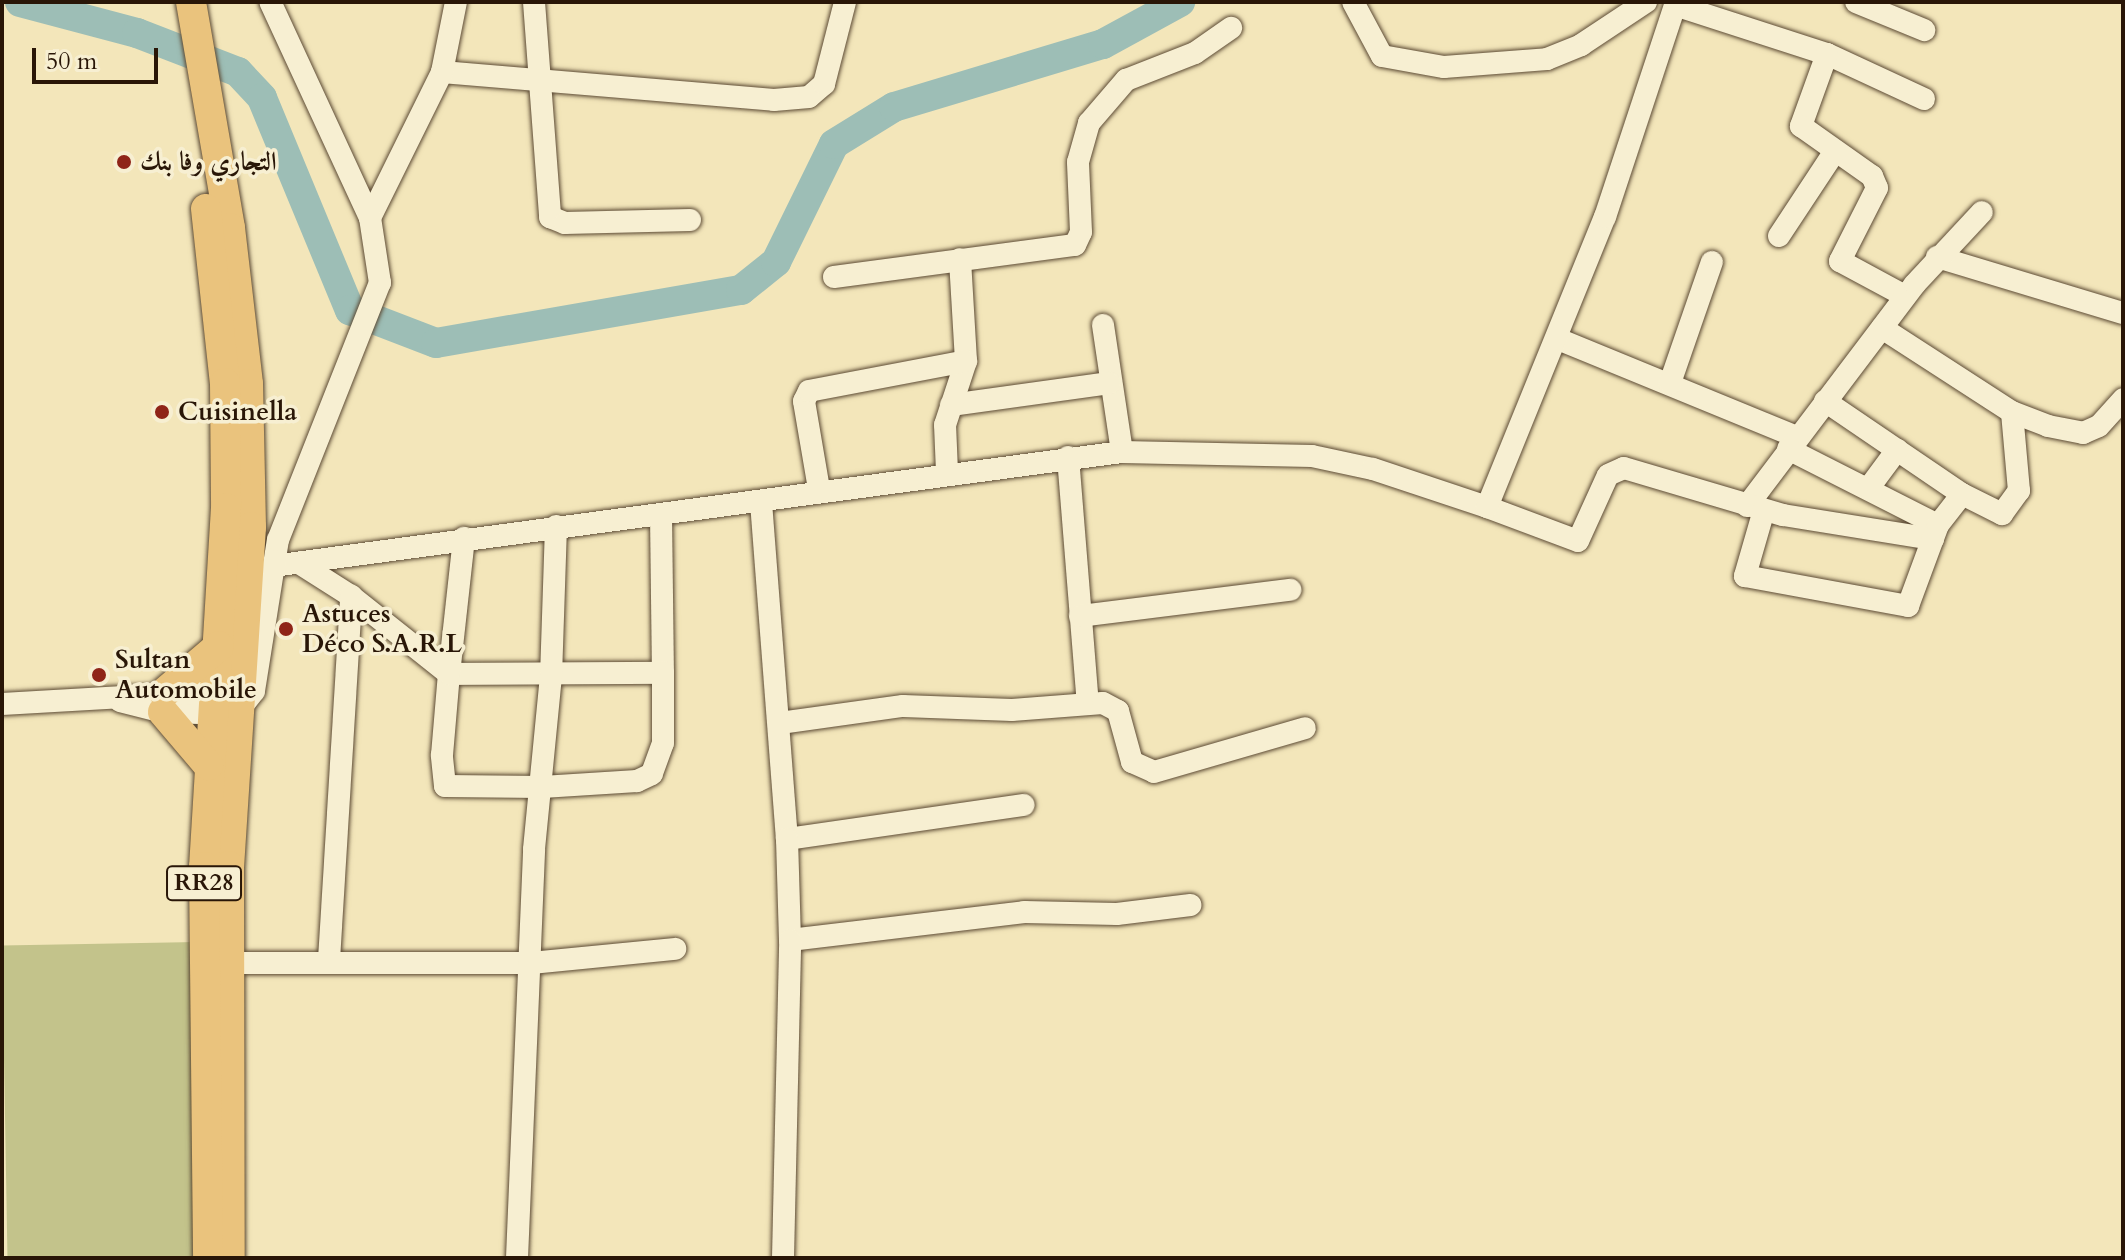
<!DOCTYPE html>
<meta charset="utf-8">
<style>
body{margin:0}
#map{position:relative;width:2125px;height:1260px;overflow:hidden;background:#f3e6ba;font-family:Cardo,Amiri,serif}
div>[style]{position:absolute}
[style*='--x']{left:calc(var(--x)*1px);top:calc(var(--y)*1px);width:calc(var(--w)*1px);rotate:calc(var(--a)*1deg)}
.green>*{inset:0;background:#c3c38b;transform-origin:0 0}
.river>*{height:30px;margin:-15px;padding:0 15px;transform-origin:15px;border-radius:15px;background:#9dbeb6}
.roads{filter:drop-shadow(0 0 2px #5c4a34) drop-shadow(0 0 2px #5c4a34)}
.minor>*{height:22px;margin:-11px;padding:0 11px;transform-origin:11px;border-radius:11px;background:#f7efd2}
.highway>*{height:30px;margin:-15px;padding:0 15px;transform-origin:15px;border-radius:15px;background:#eac37d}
.dots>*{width:22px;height:22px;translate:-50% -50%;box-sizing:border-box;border:4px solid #f7efd2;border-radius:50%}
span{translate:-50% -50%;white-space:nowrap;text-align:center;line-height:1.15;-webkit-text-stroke:7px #f7efd2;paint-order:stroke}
.shield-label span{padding:2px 6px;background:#f7efd2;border:2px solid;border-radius:6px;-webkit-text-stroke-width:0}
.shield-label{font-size:24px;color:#291607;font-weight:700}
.poi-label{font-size:26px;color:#291607;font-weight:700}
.left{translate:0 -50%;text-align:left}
.frame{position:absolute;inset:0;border:4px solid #291607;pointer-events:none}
.scale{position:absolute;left:32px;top:48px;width:126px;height:36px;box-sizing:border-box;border:4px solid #291607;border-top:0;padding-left:10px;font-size:24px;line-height:28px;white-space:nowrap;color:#291607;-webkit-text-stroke:6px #f7efd2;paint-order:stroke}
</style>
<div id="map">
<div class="green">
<i style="left:197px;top:942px;width:316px;height:195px;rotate:89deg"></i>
</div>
<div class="river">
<i style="--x:20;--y:2;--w:121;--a:14.8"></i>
<i style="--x:137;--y:33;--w:108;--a:21.1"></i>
<i style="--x:238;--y:72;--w:35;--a:47"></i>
<i style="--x:262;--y:98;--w:230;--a:67.5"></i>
<i style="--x:350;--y:310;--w:92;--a:21"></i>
<i style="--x:436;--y:343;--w:310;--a:-9.9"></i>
<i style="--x:741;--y:290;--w:45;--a:-38.7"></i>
<i style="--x:776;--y:262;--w:131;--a:-63.8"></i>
<i style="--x:834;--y:144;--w:70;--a:-31.7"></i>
<i style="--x:894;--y:107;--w:218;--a:-16.8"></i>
<i style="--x:1103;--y:44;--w:88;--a:-28.6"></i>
</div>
<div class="roads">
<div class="minor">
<i style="--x:534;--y:2;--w:216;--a:85.7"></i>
<i style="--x:550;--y:217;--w:16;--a:22"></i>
<i style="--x:565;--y:223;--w:125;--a:-1.4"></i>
<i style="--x:1353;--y:2;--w:61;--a:61.8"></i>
<i style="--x:1382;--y:56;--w:63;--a:10.1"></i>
<i style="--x:1444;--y:67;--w:103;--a:-4.4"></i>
<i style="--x:1547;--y:59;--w:37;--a:-22"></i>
<i style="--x:1581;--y:45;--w:78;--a:-33.5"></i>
<i style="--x:1856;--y:2;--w:74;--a:22.4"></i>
<i style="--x:1675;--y:5;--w:160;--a:17.9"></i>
<i style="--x:1827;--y:54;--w:107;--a:24.9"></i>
<i style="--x:1827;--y:54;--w:77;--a:109.9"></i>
<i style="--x:1801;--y:126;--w:87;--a:35.2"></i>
<i style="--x:1872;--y:176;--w:13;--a:67"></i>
<i style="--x:1877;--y:188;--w:82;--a:116.9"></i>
<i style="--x:1840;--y:261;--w:74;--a:28.3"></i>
<i style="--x:442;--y:72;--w:333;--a:4.8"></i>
<i style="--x:774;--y:100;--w:35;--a:-5"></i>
<i style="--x:809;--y:97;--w:20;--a:-41"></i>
<i style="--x:824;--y:84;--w:85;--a:-75.6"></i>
<i style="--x:370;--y:218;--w:163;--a:-63.7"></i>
<i style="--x:442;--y:72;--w:71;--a:-78.7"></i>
<i style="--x:1779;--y:236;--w:102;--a:-56.6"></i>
<i style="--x:1937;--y:257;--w:194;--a:16.8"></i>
<i style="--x:834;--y:277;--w:243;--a:-7.6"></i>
<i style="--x:1075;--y:245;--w:14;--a:-65"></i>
<i style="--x:1081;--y:232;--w:70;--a:-92.5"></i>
<i style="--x:1078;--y:162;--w:41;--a:-74.2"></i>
<i style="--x:1089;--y:123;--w:57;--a:-49.3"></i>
<i style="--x:1126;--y:80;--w:74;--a:-21.4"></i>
<i style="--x:1195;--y:53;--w:44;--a:-34.8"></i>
<i style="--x:1103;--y:325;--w:128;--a:81.5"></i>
<i style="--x:1882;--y:328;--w:155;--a:32.9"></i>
<i style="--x:2012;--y:412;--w:39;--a:21"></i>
<i style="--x:2048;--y:426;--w:36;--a:11"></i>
<i style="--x:2083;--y:433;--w:17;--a:-24"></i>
<i style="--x:2099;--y:426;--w:36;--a:-48"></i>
<i style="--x:1558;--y:339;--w:258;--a:22.3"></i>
<i style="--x:1670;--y:383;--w:128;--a:-70.9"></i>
<i style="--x:1825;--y:401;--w:166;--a:34.2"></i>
<i style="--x:1962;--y:494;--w:45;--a:26.6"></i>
<i style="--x:2002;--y:514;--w:29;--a:-54"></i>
<i style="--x:2019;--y:491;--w:79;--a:-95.1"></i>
<i style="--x:951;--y:405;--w:160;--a:-7.9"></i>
<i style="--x:1788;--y:449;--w:168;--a:26.9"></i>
<i style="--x:1068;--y:457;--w:247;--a:85.4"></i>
<i style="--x:947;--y:472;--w:47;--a:-92.4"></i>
<i style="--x:945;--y:425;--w:67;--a:-71.8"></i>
<i style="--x:966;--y:361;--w:102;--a:-93.4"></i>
<i style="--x:819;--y:489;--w:89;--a:-99.7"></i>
<i style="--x:804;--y:401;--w:11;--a:-63"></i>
<i style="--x:809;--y:391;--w:160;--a:-10.8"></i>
<i style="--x:1868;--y:489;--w:49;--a:-53.4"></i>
<i style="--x:761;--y:502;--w:338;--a:85.6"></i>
<i style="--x:787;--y:839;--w:239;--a:-8.2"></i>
<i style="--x:1747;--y:506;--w:278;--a:-52.9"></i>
<i style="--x:1915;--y:284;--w:98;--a:-47.1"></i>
<i style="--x:1487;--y:507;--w:97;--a:20.5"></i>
<i style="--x:1578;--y:541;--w:72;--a:-65.6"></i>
<i style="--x:1608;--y:475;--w:17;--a:-24"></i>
<i style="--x:1624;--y:468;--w:166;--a:16.5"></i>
<i style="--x:1783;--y:515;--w:152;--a:9.1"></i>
<i style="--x:1764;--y:510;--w:69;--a:106.1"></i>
<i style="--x:1745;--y:576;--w:166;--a:10.4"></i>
<i style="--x:1908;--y:606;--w:86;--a:-69.7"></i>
<i style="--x:1938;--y:525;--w:39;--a:-52"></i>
<i style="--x:661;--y:514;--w:159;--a:89.3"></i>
<i style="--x:299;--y:563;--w:62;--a:32.4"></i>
<i style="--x:351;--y:596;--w:125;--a:38.5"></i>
<i style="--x:449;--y:674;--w:214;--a:-0.3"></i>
<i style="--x:663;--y:673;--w:70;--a:90"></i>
<i style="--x:663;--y:743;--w:33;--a:110"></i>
<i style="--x:652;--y:774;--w:17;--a:155"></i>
<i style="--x:637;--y:781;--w:95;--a:176.4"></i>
<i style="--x:542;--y:787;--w:97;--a:-179.4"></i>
<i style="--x:445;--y:786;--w:31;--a:-96"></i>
<i style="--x:442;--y:755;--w:81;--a:-85.1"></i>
<i style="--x:449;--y:674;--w:137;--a:-83.7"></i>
<i style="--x:273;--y:566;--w:857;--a:-7.65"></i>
<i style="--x:1122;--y:452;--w:190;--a:1.2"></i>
<i style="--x:1312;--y:456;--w:62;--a:12"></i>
<i style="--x:1373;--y:469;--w:120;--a:18.4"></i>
<i style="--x:1487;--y:507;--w:313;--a:-67.9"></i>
<i style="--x:1605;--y:217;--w:226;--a:-71.7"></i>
<i style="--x:1080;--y:616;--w:212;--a:-7.1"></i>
<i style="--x:120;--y:701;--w:44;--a:14.3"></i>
<i style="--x:163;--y:712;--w:73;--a:1.6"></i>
<i style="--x:236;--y:714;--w:29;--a:-52"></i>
<i style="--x:254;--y:691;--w:153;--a:-81"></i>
<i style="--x:278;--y:540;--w:277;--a:-68.4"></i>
<i style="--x:380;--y:283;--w:66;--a:-98.7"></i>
<i style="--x:370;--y:218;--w:238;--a:-114.8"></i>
<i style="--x:2;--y:704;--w:226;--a:-3.3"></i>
<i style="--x:780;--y:723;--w:124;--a:-7.9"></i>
<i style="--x:903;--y:706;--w:109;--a:2.1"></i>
<i style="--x:1012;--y:710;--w:91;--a:-4.4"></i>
<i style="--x:1103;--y:703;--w:17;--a:28"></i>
<i style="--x:1118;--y:711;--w:53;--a:74.6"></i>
<i style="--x:1132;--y:762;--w:24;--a:24"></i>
<i style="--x:1154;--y:772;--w:157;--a:-16.2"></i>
<i style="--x:787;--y:839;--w:101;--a:88.3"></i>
<i style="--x:790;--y:940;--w:236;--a:-6.8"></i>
<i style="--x:1024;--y:912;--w:93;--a:1.2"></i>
<i style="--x:1117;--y:914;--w:74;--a:-7"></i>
<i style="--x:329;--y:960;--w:365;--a:-86.5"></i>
<i style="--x:229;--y:963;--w:302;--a:0"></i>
<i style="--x:531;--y:963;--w:145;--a:-5.6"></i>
<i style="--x:517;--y:1258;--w:409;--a:-87.6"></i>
<i style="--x:534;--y:849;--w:173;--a:-84.4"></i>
<i style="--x:551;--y:677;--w:151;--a:-88.1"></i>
<i style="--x:783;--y:1258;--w:318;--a:-88.7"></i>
</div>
<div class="highway">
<i style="--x:191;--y:2;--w:229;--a:80.2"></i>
<i style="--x:230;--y:228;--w:157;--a:83.4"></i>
<i style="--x:248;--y:384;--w:143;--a:88.8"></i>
<i style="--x:251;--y:527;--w:340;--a:93.7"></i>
<i style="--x:229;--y:866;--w:392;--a:89.9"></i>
<i style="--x:206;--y:209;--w:175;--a:83.8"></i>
<i style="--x:225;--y:383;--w:125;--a:89.5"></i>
<i style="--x:226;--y:508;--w:360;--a:93.5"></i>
<i style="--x:204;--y:867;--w:391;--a:89.4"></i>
<i style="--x:164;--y:693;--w:72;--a:-40.5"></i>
<i style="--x:163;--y:712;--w:70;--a:49.7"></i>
</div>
</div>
<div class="dots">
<i style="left:124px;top:162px;background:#8f2418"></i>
<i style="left:162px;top:412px;background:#8f2418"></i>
<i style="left:286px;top:629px;background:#8f2418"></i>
<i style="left:99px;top:675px;background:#8f2418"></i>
</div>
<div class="shield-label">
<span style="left:204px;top:883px">RR28</span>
</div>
<div class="poi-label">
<span class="left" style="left:140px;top:162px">التجاري وفا بنك</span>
<span class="left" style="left:178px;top:412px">Cuisinella</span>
<span class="left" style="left:302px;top:629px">Astuces<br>Déco S.A.R.L</span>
<span class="left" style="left:115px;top:675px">Sultan<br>Automobile</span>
</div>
<div class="frame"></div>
<div class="scale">50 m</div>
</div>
